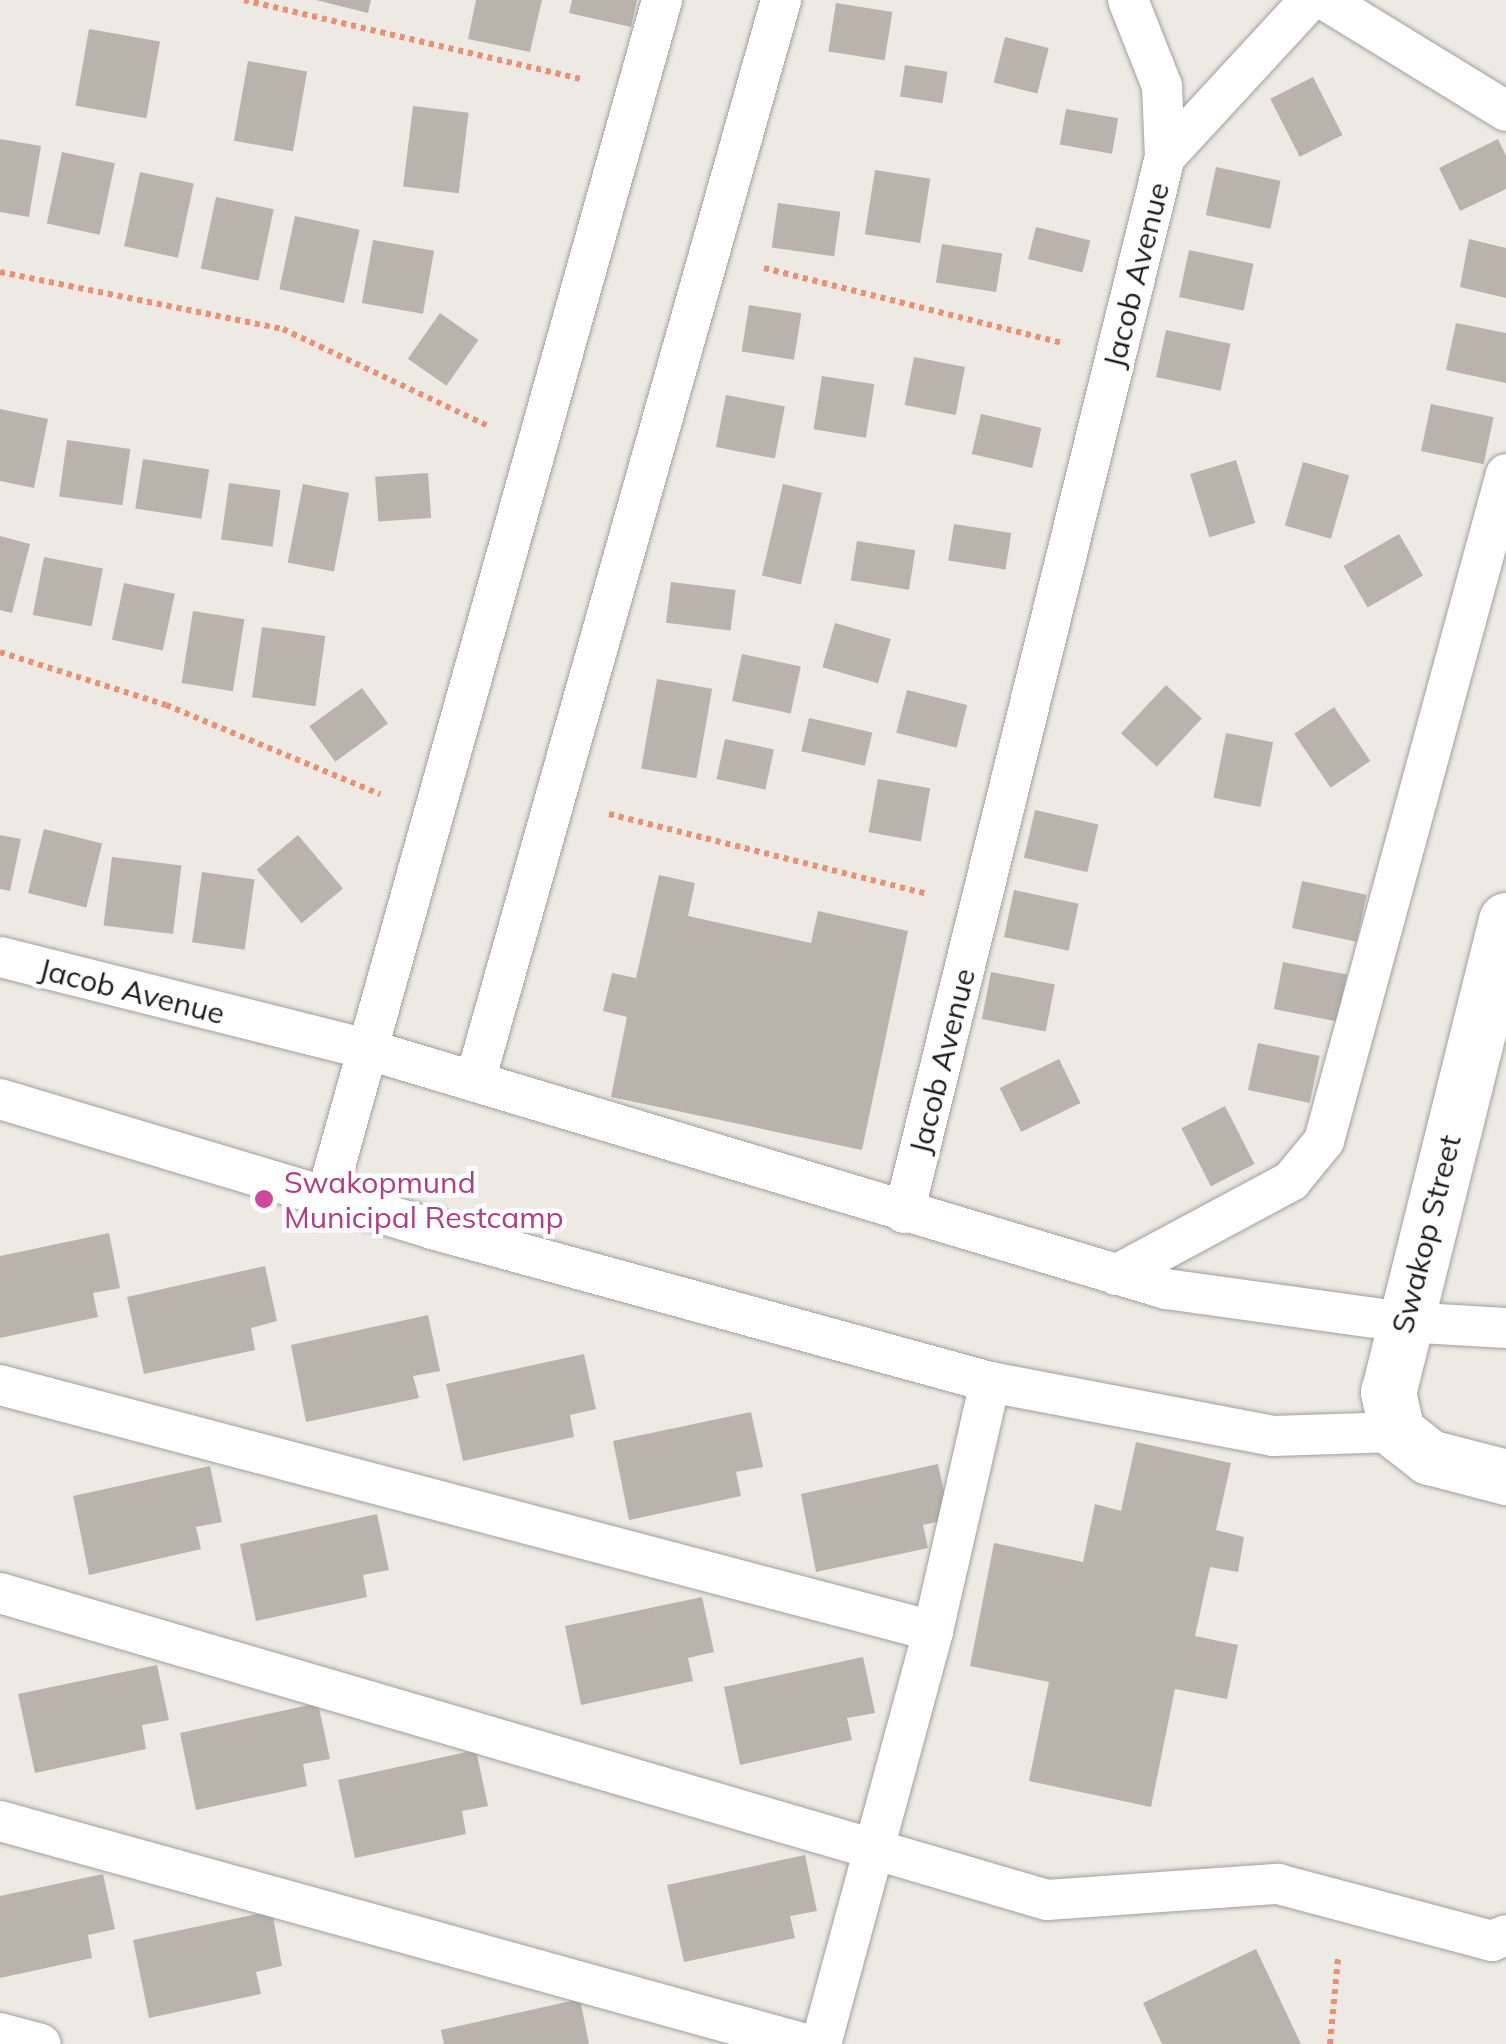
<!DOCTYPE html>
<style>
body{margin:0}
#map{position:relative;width:1506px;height:2044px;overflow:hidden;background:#eceae2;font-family:Mulish,sans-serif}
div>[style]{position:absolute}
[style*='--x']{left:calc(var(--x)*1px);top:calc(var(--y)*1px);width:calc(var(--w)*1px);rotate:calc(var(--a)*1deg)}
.building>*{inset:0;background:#b9b3ac;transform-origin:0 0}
.path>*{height:6px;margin-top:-3px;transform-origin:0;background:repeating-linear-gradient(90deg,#ec8f73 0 5px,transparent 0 10px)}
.roads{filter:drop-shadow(0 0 2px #a0a0a0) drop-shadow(0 0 2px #a0a0a0)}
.service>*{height:40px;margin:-20px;padding:0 20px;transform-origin:20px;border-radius:20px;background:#fff}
.minor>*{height:55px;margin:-27.5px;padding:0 27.5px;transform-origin:27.5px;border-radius:27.5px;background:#fff}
.dots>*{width:28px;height:28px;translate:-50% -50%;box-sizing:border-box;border:5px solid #fff;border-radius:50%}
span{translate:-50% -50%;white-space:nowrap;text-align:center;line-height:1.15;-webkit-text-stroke:9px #fff;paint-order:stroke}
.street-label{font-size:30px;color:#1c1c1c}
.hotel-label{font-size:30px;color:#b23c85}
.left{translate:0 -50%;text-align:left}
</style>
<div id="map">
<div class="building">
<i style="clip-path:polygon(316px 0,371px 0,368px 13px)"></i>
<i style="clip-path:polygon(476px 0,542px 0,530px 52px,468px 39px)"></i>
<i style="clip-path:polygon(572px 0,637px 0,631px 27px,569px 13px)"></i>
<i style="left:836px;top:3px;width:57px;height:49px;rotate:9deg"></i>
<i style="left:89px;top:29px;width:72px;height:78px;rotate:10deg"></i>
<i style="left:1005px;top:37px;width:45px;height:47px;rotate:14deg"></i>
<i style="left:248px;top:61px;width:60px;height:81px;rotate:10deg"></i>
<i style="left:905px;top:65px;width:43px;height:32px;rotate:9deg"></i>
<i style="left:1313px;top:77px;width:65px;height:48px;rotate:63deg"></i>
<i style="left:413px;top:106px;width:56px;height:81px;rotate:7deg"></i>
<i style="left:1066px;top:109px;width:53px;height:36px;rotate:10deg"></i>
<i style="clip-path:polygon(0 139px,41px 146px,29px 217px,0 212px)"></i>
<i style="clip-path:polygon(1498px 139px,1506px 156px,1506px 189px,1460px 211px,1439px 168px)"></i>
<i style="left:62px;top:152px;width:54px;height:73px;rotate:12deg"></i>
<i style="left:1216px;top:167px;width:66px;height:49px;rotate:12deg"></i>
<i style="left:875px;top:170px;width:56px;height:65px;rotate:9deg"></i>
<i style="left:140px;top:172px;width:55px;height:76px;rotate:12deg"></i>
<i style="left:216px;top:197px;width:59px;height:73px;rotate:12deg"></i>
<i style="left:778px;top:203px;width:63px;height:45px;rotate:8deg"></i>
<i style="left:295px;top:216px;width:66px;height:75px;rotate:12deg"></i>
<i style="left:1036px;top:227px;width:56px;height:33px;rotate:14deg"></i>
<i style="clip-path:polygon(1469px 239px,1506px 248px,1506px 298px,1460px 287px)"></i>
<i style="left:373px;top:240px;width:62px;height:64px;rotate:10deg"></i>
<i style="left:942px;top:244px;width:61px;height:39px;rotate:9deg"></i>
<i style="left:1189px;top:250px;width:66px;height:48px;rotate:12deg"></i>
<i style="left:749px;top:305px;width:53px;height:47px;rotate:9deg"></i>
<i style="left:440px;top:313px;width:47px;height:56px;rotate:35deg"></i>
<i style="clip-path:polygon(1456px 323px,1506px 333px,1506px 383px,1446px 370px)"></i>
<i style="left:1166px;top:330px;width:66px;height:48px;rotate:12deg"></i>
<i style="left:914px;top:357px;width:52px;height:49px;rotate:11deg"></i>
<i style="left:822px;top:376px;width:53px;height:54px;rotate:9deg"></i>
<i style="left:726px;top:395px;width:60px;height:53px;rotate:11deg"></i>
<i style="left:1431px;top:404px;width:64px;height:48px;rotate:12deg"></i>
<i style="clip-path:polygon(0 409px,48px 419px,34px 488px,0 481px)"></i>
<i style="left:981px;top:414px;width:62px;height:41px;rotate:13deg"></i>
<i style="left:67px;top:440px;width:64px;height:57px;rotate:8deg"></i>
<i style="left:143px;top:459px;width:67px;height:50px;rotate:9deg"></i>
<i style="left:1236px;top:460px;width:66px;height:48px;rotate:73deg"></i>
<i style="left:1303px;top:462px;width:48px;height:66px;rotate:16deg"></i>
<i style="left:428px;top:473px;width:45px;height:53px;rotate:86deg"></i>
<i style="left:229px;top:483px;width:52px;height:57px;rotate:8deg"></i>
<i style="left:303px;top:484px;width:47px;height:80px;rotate:11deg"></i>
<i style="left:783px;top:484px;width:40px;height:94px;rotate:13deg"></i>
<i style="left:954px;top:524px;width:58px;height:37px;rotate:9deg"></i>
<i style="left:1399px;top:534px;width:48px;height:64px;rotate:60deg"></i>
<i style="clip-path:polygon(0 536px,30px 544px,12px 613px,0 610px)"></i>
<i style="left:857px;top:541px;width:59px;height:40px;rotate:9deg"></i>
<i style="left:44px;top:557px;width:60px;height:59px;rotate:11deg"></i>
<i style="left:671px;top:582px;width:65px;height:41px;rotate:7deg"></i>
<i style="left:124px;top:583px;width:52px;height:58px;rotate:12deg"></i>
<i style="left:193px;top:611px;width:52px;height:73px;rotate:9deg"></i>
<i style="left:835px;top:623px;width:58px;height:46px;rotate:16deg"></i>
<i style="left:262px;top:627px;width:64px;height:71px;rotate:8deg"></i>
<i style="left:742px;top:654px;width:60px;height:48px;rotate:12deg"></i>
<i style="left:657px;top:679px;width:56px;height:91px;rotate:10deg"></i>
<i style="left:1166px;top:685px;width:49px;height:66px;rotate:43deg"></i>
<i style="left:362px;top:688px;width:44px;height:65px;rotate:54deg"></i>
<i style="left:907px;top:690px;width:62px;height:44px;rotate:14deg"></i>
<i style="left:1334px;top:707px;width:65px;height:48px;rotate:56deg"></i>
<i style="left:809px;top:718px;width:65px;height:34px;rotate:13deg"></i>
<i style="left:1226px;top:733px;width:48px;height:66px;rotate:11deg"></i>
<i style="left:725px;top:739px;width:50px;height:41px;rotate:12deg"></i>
<i style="left:878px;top:779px;width:53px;height:54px;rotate:10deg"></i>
<i style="left:1035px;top:810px;width:65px;height:49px;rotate:13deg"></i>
<i style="left:44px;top:829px;width:60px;height:66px;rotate:14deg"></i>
<i style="clip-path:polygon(0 835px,21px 839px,10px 891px,0 889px)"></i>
<i style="left:298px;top:835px;width:70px;height:54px;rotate:50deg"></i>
<i style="left:112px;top:857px;width:70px;height:69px;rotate:7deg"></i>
<i style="left:202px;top:872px;width:53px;height:71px;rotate:8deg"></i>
<i style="clip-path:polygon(659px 875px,695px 883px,688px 916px,811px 943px,818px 911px,908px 931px,862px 1150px,611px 1097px,627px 1017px,603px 1011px,612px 973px,636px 978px)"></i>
<i style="left:1302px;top:881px;width:66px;height:48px;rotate:12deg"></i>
<i style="left:1014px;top:890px;width:66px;height:48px;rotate:12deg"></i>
<i style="left:1283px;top:962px;width:65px;height:48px;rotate:11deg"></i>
<i style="left:991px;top:972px;width:65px;height:48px;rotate:11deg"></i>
<i style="left:1258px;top:1043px;width:63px;height:48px;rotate:12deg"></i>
<i style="left:1059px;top:1059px;width:49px;height:66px;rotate:64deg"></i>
<i style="left:1225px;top:1106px;width:65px;height:49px;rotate:63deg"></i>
<i style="clip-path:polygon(109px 1233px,120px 1288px,93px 1293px,98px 1317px,0 1338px,0 1256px)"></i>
<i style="clip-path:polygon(265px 1266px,277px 1321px,251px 1328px,255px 1350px,144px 1374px,127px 1297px)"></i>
<i style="clip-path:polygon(428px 1315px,440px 1371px,413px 1376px,419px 1398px,306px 1422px,291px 1345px)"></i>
<i style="clip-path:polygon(584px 1354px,596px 1409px,570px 1415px,574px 1437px,463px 1461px,446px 1384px)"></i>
<i style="clip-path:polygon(751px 1412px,763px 1467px,736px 1472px,741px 1496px,629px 1520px,613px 1441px)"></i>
<i style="clip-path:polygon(1136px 1442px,1231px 1463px,1216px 1530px,1244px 1537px,1238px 1572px,1210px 1567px,1195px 1636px,1238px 1645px,1227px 1699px,1175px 1689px,1151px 1807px,1029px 1781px,1049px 1682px,970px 1666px,994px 1543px,1083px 1562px,1095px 1504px,1121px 1511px)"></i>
<i style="clip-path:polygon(938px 1464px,950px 1519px,923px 1525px,928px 1548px,816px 1572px,801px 1494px)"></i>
<i style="clip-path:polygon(210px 1466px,222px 1522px,196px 1527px,201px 1549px,89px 1575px,73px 1496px)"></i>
<i style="clip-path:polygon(377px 1514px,389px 1570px,363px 1575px,367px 1597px,256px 1621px,240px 1544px)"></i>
<i style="clip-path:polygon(702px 1597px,714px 1652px,688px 1658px,693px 1681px,581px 1705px,565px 1626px)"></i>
<i style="clip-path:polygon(863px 1657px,875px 1713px,847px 1718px,852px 1740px,740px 1765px,724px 1687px)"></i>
<i style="clip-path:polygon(157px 1665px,169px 1720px,142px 1725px,146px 1749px,35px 1773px,18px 1694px)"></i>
<i style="clip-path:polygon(318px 1703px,330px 1759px,303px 1764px,307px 1786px,196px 1810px,180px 1733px)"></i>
<i style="clip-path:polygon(476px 1750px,488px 1806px,462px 1811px,466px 1834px,355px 1858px,338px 1780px)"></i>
<i style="clip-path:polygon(805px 1855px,817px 1911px,790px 1916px,795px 1938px,684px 1962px,667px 1885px)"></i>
<i style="clip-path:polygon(103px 1874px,115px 1929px,88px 1935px,92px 1958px,0 1978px,0 1896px)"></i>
<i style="clip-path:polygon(272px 1911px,282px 1966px,256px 1972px,261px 1994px,149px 2018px,133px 1940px)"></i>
<i style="clip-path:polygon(1256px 1949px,1301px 2044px,1162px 2044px,1143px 2003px)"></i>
<i style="clip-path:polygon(580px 1999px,589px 2044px,444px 2044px,441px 2030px)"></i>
</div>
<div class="path">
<i style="--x:244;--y:0;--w:346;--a:13.2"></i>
<i style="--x:764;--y:268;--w:307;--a:14.1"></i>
<i style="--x:0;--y:272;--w:289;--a:11.4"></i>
<i style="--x:283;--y:329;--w:225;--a:25.3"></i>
<i style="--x:0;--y:652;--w:174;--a:17.7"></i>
<i style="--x:166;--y:705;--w:232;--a:22.6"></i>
<i style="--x:609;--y:814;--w:328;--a:14.1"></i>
<i style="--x:1330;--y:2044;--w:86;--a:-84.7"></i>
</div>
<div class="roads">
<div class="service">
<i style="--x:1325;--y:0;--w:212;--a:31.5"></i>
<i style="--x:1165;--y:157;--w:214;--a:-47.3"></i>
<i style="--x:0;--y:957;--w:377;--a:14.1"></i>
<i style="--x:366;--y:1049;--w:835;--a:16.7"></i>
<i style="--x:1166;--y:1289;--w:239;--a:7.9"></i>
<i style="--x:1403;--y:1322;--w:103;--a:3.3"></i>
<i style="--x:475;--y:1081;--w:1123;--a:-74.19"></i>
<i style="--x:0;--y:1099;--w:451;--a:16.7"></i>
<i style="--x:432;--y:1229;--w:579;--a:15.33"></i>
<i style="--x:990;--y:1382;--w:288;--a:10.8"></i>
<i style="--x:1273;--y:1436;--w:124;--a:-1.8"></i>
<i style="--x:326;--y:1198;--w:1244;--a:-74.33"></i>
<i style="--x:904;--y:1213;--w:1088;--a:-76.12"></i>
<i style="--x:1165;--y:157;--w:71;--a:-92.4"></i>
<i style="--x:1162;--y:86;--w:92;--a:-111.6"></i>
<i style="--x:1116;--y:1275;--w:199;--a:-28.2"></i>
<i style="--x:1291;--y:1181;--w:52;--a:-50.5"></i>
<i style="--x:1324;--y:1141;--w:691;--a:-74.74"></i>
<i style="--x:0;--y:1385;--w:965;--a:14.77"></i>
<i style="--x:0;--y:1593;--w:1091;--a:16.34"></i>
<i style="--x:1047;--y:1900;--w:232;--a:-4"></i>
<i style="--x:1278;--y:1884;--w:221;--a:14.9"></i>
<i style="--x:1492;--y:1941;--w:15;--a:-23"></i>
<i style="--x:0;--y:1821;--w:835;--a:15.48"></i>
<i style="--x:0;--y:2033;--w:42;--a:15"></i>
<i style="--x:821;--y:2044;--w:428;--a:-74.8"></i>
<i style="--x:933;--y:1631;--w:255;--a:-77.1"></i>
</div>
<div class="minor">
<i style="--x:1506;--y:920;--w:487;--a:104"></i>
<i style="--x:1388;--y:1392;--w:41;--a:77.3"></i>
<i style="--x:1397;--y:1432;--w:41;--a:38"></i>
<i style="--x:1429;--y:1457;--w:80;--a:14.6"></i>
</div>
</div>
<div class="dots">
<i style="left:264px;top:1199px;background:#d1479c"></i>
</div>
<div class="street-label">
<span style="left:1136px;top:275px;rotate:-76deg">Jacob Avenue</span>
<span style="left:132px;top:991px;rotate:14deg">Jacob Avenue</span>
<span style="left:942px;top:1061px;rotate:-76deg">Jacob Avenue</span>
<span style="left:1426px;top:1234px;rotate:-76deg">Swakop Street</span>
</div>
<div class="hotel-label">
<span class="left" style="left:284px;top:1199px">Swakopmund<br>Municipal Restcamp</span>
</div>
</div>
